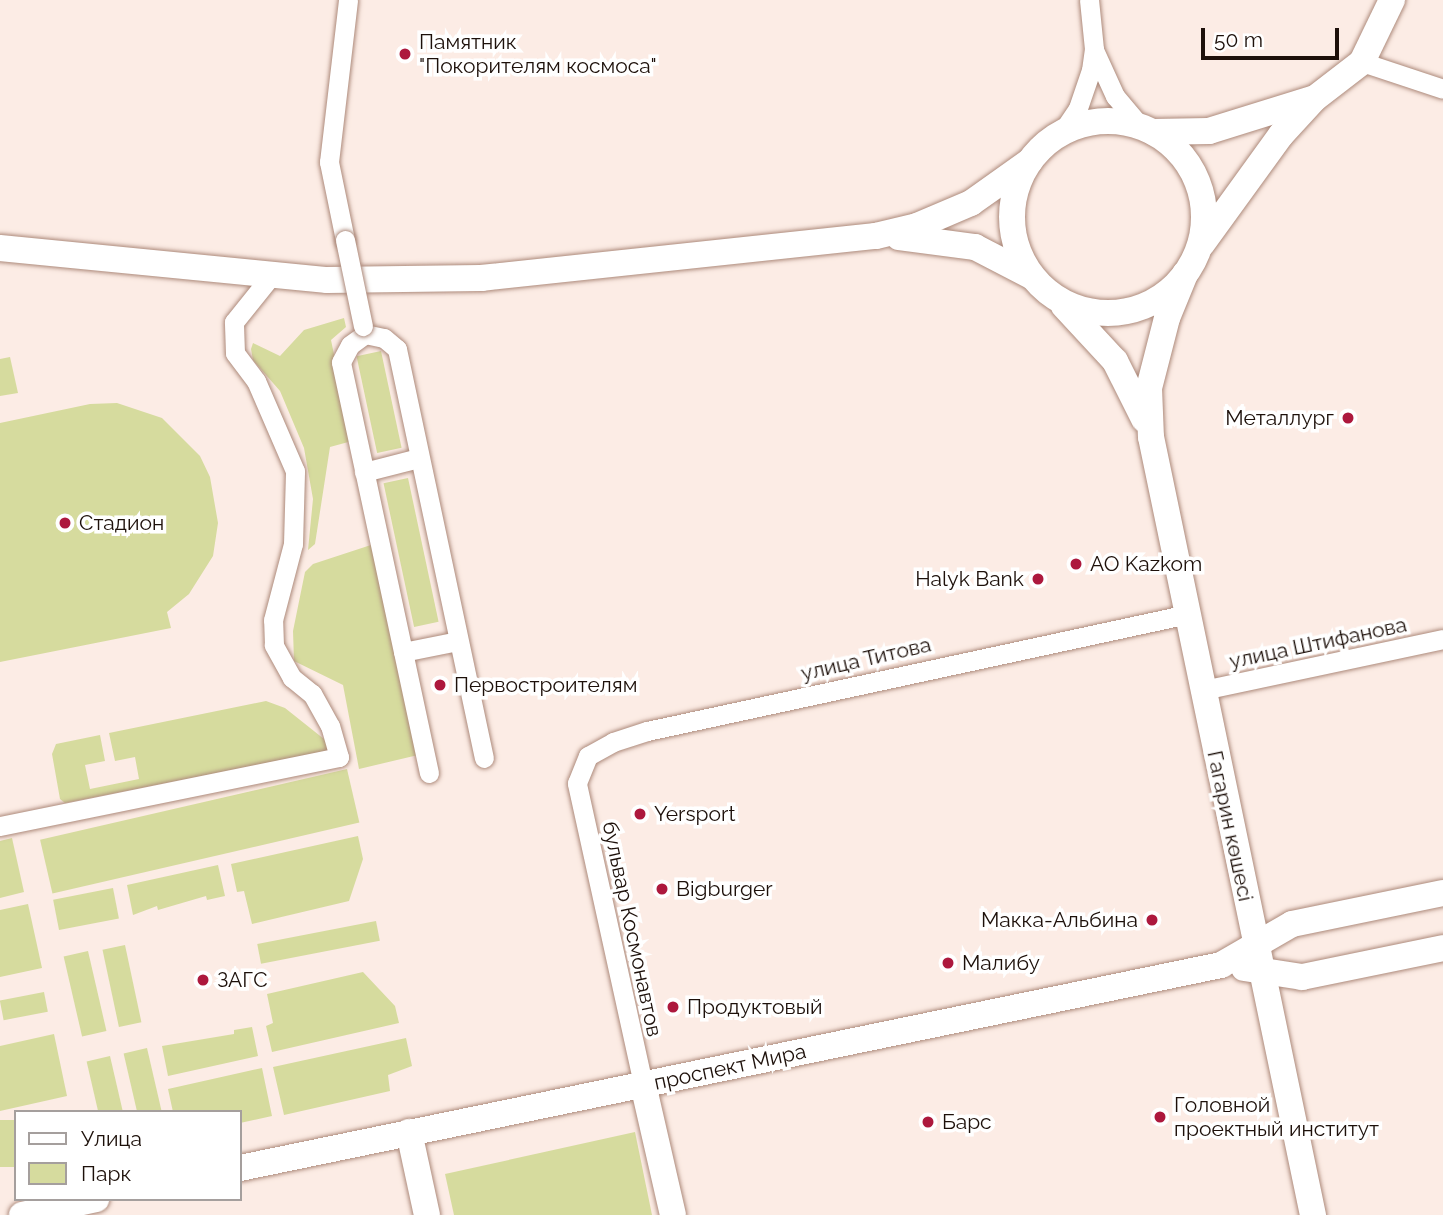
<!DOCTYPE html>
<meta charset="utf-8">
<style>
body{margin:0}
#map{position:relative;width:1443px;height:1215px;overflow:hidden;background:#fcece5;font-family:Raleway,sans-serif}
div>[style]{position:absolute}
[style*='--x']{left:calc(var(--x)*1px);top:calc(var(--y)*1px);width:calc(var(--w)*1px);rotate:calc(var(--a)*1deg)}
.green>*{inset:0;background:#d6db9e;transform-origin:0 0}
.roads{filter:drop-shadow(0 0 2px #ad8a7b) drop-shadow(0 0 2px #ad8a7b)}
.street>*{height:19px;margin:-9.5px;padding:0 9.5px;transform-origin:9.5px;border-radius:9.5px;background:#fff}
.secondary>*{height:26px;margin:-13px;padding:0 13px;transform-origin:13px;border-radius:13px;background:#fff}
.secondary>.ring{margin:-13px;padding:0;box-sizing:content-box;background:none;border:26px solid #fff;border-radius:50%}
.bridges{filter:drop-shadow(0 0 2px #ad8a7b) drop-shadow(0 0 2px #ad8a7b)}
.street-bridge>*{height:19px;margin:-9.5px;padding:0 9.5px;transform-origin:9.5px;border-radius:9.5px;background:#fff}
.dots>*{width:19px;height:19px;translate:-50% -50%;box-sizing:border-box;border:4px solid #fff;border-radius:50%}
span{translate:-50% -50%;white-space:nowrap;text-align:center;line-height:1.15;-webkit-text-stroke:7px #fff;paint-order:stroke}
.poi-label{font-size:21px;color:#1d100a}
.left{translate:0 -50%;text-align:left}
.right{translate:-100% -50%;text-align:right}
.street-label{font-size:21px;color:#1d100a}
.legend{position:absolute;left:14px;top:1110px;width:228px;height:91px;box-sizing:border-box;background:#fff;border:2px solid #a59f9d;margin:0;padding:9px 12px;list-style:none;font-size:21px;color:#1d100a}
.legend li{display:flex;align-items:center;gap:14px;height:35px}
.legend b{width:35px;border:2px solid #a59f9d}
.scale{position:absolute;left:1201px;top:28px;width:138px;height:32px;box-sizing:border-box;border:4px solid #1d100a;border-top:0;padding-left:9px;font-size:21px;line-height:24px;white-space:nowrap;color:#1d100a;-webkit-text-stroke:5px #fff;paint-order:stroke}
</style>
<div id="map">
<div class="green">
<i style="clip-path:polygon(344px 318px,346px 327px,331px 340px,352px 441px,330px 447px,315px 544px,308px 550px,313px 499px,304px 448px,280px 391px,253px 360px,251px 349px,253px 343px,280px 356px,304px 330px)"></i>
<i style="left:381px;top:351px;width:99px;height:25px;rotate:78deg"></i>
<i style="clip-path:polygon(10px 357px,18px 393px,0 396px,0 359px)"></i>
<i style="clip-path:polygon(117px 403px,162px 418px,200px 456px,210px 477px,218px 523px,213px 556px,189px 594px,167px 612px,171px 628px,0 662px,0 423px,90px 404px)"></i>
<i style="left:408px;top:478px;width:147px;height:25px;rotate:78deg"></i>
<i style="clip-path:polygon(374px 544px,418px 755px,359px 769px,343px 685px,294px 661px,293px 631px,305px 572px,313px 564px)"></i>
<i style="clip-path:polygon(266px 701px,285px 708px,329px 743px,328px 751px,65px 803px,60px 799px,52px 754px,56px 744px,100px 735px,105px 761px,85px 765px,90px 789px,139px 779px,135px 757px,115px 761px,109px 733px)"></i>
<i style="left:347px;top:769px;width:55px;height:315px;rotate:77deg"></i>
<i style="clip-path:polygon(358px 836px,363px 859px,349px 901px,252px 924px,244px 891px,237px 892px,231px 864px)"></i>
<i style="clip-path:polygon(12px 838px,24px 892px,0 898px,0 841px)"></i>
<i style="clip-path:polygon(218px 865px,225px 896px,207px 900px,206px 896px,158px 910px,157px 906px,133px 915px,127px 885px)"></i>
<i style="left:113px;top:888px;width:31px;height:61px;rotate:79deg"></i>
<i style="clip-path:polygon(28px 904px,42px 968px,0 977px,0 910px)"></i>
<i style="left:376px;top:921px;width:20px;height:121px;rotate:79deg"></i>
<i style="left:125px;top:945px;width:79px;height:23px;rotate:78deg"></i>
<i style="left:88px;top:951px;width:82px;height:25px;rotate:77deg"></i>
<i style="clip-path:polygon(363px 972px,395px 1006px,399px 1023px,272px 1052px,266px 1026px,273px 1023px,267px 994px)"></i>
<i style="left:44px;top:992px;width:20px;height:45px;rotate:79deg"></i>
<i style="clip-path:polygon(252px 1027px,258px 1056px,168px 1076px,162px 1046px,234px 1034px,234px 1030px)"></i>
<i style="clip-path:polygon(54px 1034px,67px 1096px,0 1111px,0 1046px)"></i>
<i style="clip-path:polygon(406px 1038px,412px 1066px,388px 1075px,390px 1091px,284px 1115px,273px 1067px)"></i>
<i style="left:147px;top:1048px;width:66px;height:24px;rotate:77deg"></i>
<i style="left:110px;top:1056px;width:57px;height:24px;rotate:77deg"></i>
<i style="clip-path:polygon(262px 1068px,272px 1116px,240px 1123px,240px 1112px,173px 1112px,168px 1089px)"></i>
<i style="left:16px;top:1120px;width:47px;height:16px;rotate:90deg"></i>
<i style="clip-path:polygon(635px 1132px,652px 1215px,454px 1215px,445px 1174px)"></i>
</div>
<div class="roads">
<div class="street">
<i style="--x:1094;--y:50;--w:51;--a:65.5"></i>
<i style="--x:1115;--y:96;--w:39;--a:50"></i>
<i style="--x:1362;--y:62;--w:85;--a:18.4"></i>
<i style="--x:1062;--y:132;--w:29;--a:-56"></i>
<i style="--x:1078;--y:108;--w:40;--a:-71.1"></i>
<i style="--x:1091;--y:70;--w:21;--a:-82"></i>
<i style="--x:1094;--y:49;--w:49;--a:-95.8"></i>
<i style="--x:345;--y:240;--w:80;--a:-101.6"></i>
<i style="--x:329;--y:162;--w:163;--a:-83.3"></i>
<i style="--x:364;--y:472;--w:57;--a:-14.3"></i>
<i style="--x:403;--y:652;--w:56;--a:-11.3"></i>
<i style="--x:1203;--y:690;--w:245;--a:-12"></i>
<i style="--x:429;--y:773;--w:420;--a:-102.1"></i>
<i style="--x:341;--y:362;--w:19;--a:-62"></i>
<i style="--x:350;--y:345;--w:19;--a:-36"></i>
<i style="--x:365;--y:334;--w:19;--a:12"></i>
<i style="--x:384;--y:338;--w:17;--a:40"></i>
<i style="--x:397;--y:349;--w:418;--a:78"></i>
<i style="--x:0;--y:826;--w:346;--a:-11.5"></i>
<i style="--x:339;--y:757;--w:32;--a:-106"></i>
<i style="--x:330;--y:726;--w:37;--a:-119"></i>
<i style="--x:312;--y:694;--w:26;--a:-141"></i>
<i style="--x:292;--y:678;--w:38;--a:-119"></i>
<i style="--x:274;--y:645;--w:25;--a:-92"></i>
<i style="--x:273;--y:620;--w:79;--a:-75.3"></i>
<i style="--x:293;--y:544;--w:73;--a:-88.4"></i>
<i style="--x:295;--y:471;--w:98;--a:-113.4"></i>
<i style="--x:256;--y:381;--w:35;--a:-127"></i>
<i style="--x:235;--y:353;--w:31;--a:-92"></i>
<i style="--x:234;--y:322;--w:59;--a:-51.2"></i>
<i style="--x:643;--y:1084;--w:308;--a:-102.4"></i>
<i style="--x:577;--y:783;--w:29;--a:-68"></i>
<i style="--x:588;--y:756;--w:29;--a:-29"></i>
<i style="--x:613;--y:742;--w:36;--a:-18"></i>
<i style="--x:647;--y:731;--w:554;--a:-12.2"></i>
</div>
<div class="secondary">
<i class="ring" style="left:1012px;top:121px;width:166px;height:166px"></i>
<i style="--x:1153;--y:132;--w:56;--a:-1"></i>
<i style="--x:1209;--y:131;--w:108;--a:-17.3"></i>
<i style="--x:899;--y:237;--w:77;--a:7.5"></i>
<i style="--x:975;--y:247;--w:63;--a:27.4"></i>
<i style="--x:1202;--y:244;--w:135;--a:-54.1"></i>
<i style="--x:1281;--y:135;--w:49;--a:-47.5"></i>
<i style="--x:1314;--y:99;--w:61;--a:-37.6"></i>
<i style="--x:1362;--y:62;--w:69;--a:-64.2"></i>
<i style="--x:0;--y:248;--w:329;--a:5.6"></i>
<i style="--x:327;--y:280;--w:154;--a:-0.7"></i>
<i style="--x:481;--y:278;--w:397;--a:-6.1"></i>
<i style="--x:876;--y:236;--w:42;--a:-13.7"></i>
<i style="--x:917;--y:226;--w:59;--a:-23.1"></i>
<i style="--x:971;--y:203;--w:72;--a:-35.4"></i>
<i style="--x:1185;--y:274;--w:48;--a:112.2"></i>
<i style="--x:1167;--y:318;--w:72;--a:104.4"></i>
<i style="--x:1149;--y:388;--w:49;--a:87.7"></i>
<i style="--x:1151;--y:437;--w:795;--a:78.24"></i>
<i style="--x:1064;--y:306;--w:75;--a:47.2"></i>
<i style="--x:1115;--y:361;--w:65;--a:63.4"></i>
<i style="--x:1244;--y:968;--w:59;--a:8.8"></i>
<i style="--x:1302;--y:977;--w:144;--a:-11.6"></i>
<i style="--x:643;--y:1084;--w:134;--a:77.1"></i>
<i style="--x:409;--y:1132;--w:85;--a:77.8"></i>
<i style="--x:240;--y:1168;--w:1002;--a:-11.69"></i>
<i style="--x:1221;--y:965;--w:82;--a:-30"></i>
<i style="--x:1292;--y:924;--w:154;--a:-11.6"></i>
<i style="--x:22;--y:1215;--w:76;--a:-12.2"></i>
</div>
</div>
<div class="bridges">
<div class="street-bridge">
<i style="--x:345;--y:240;--w:88;--a:78.2"></i>
</div>
</div>
<div class="dots">
<i style="left:405px;top:54px;background:#ad183d"></i>
<i style="left:1348px;top:418px;background:#ad183d"></i>
<i style="left:65px;top:523px;background:#ad183d"></i>
<i style="left:1076px;top:564px;background:#ad183d"></i>
<i style="left:1038px;top:579px;background:#ad183d"></i>
<i style="left:440px;top:685px;background:#ad183d"></i>
<i style="left:640px;top:814px;background:#ad183d"></i>
<i style="left:662px;top:889px;background:#ad183d"></i>
<i style="left:1152px;top:920px;background:#ad183d"></i>
<i style="left:948px;top:963px;background:#ad183d"></i>
<i style="left:203px;top:980px;background:#ad183d"></i>
<i style="left:673px;top:1007px;background:#ad183d"></i>
<i style="left:1160px;top:1117px;background:#ad183d"></i>
<i style="left:928px;top:1122px;background:#ad183d"></i>
</div>
<div class="poi-label">
<span class="left" style="left:419px;top:54px">Памятник<br>"Покорителям космоса"</span>
<span class="right" style="left:1334px;top:418px">Металлург</span>
<span class="left" style="left:79px;top:523px">Стадион</span>
<span class="left" style="left:1090px;top:564px">AO Kazkom</span>
<span class="right" style="left:1024px;top:579px">Halyk Bank</span>
<span class="left" style="left:454px;top:685px">Первостроителям</span>
<span class="left" style="left:654px;top:814px">Yersport</span>
<span class="left" style="left:676px;top:889px">Bigburger</span>
<span class="right" style="left:1138px;top:920px">Макка-Альбина</span>
<span class="left" style="left:962px;top:963px">Малибу</span>
<span class="left" style="left:217px;top:980px">ЗАГС</span>
<span class="left" style="left:687px;top:1007px">Продуктовый</span>
<span class="left" style="left:1174px;top:1117px">Головной<br>проектный институт</span>
<span class="left" style="left:942px;top:1122px">Барс</span>
</div>
<div class="street-label">
<span style="left:1318px;top:643px;rotate:-12deg">улица Штифанова</span>
<span style="left:866px;top:659px;rotate:-13deg">улица Титова</span>
<span style="left:1230px;top:826px;rotate:78deg">Гагарин көшесі</span>
<span style="left:632px;top:929px;rotate:78deg">бульвар Космонавтов</span>
<span style="left:730px;top:1067px;rotate:-12deg">проспект Мира</span>
</div>
<ul class="legend">
<li><b style="height:9px;background:#fff"></b>Улица</li>
<li><b style="height:19px;background:#d6db9e"></b>Парк</li>
</ul>
<div class="scale">50 m</div>
</div>
